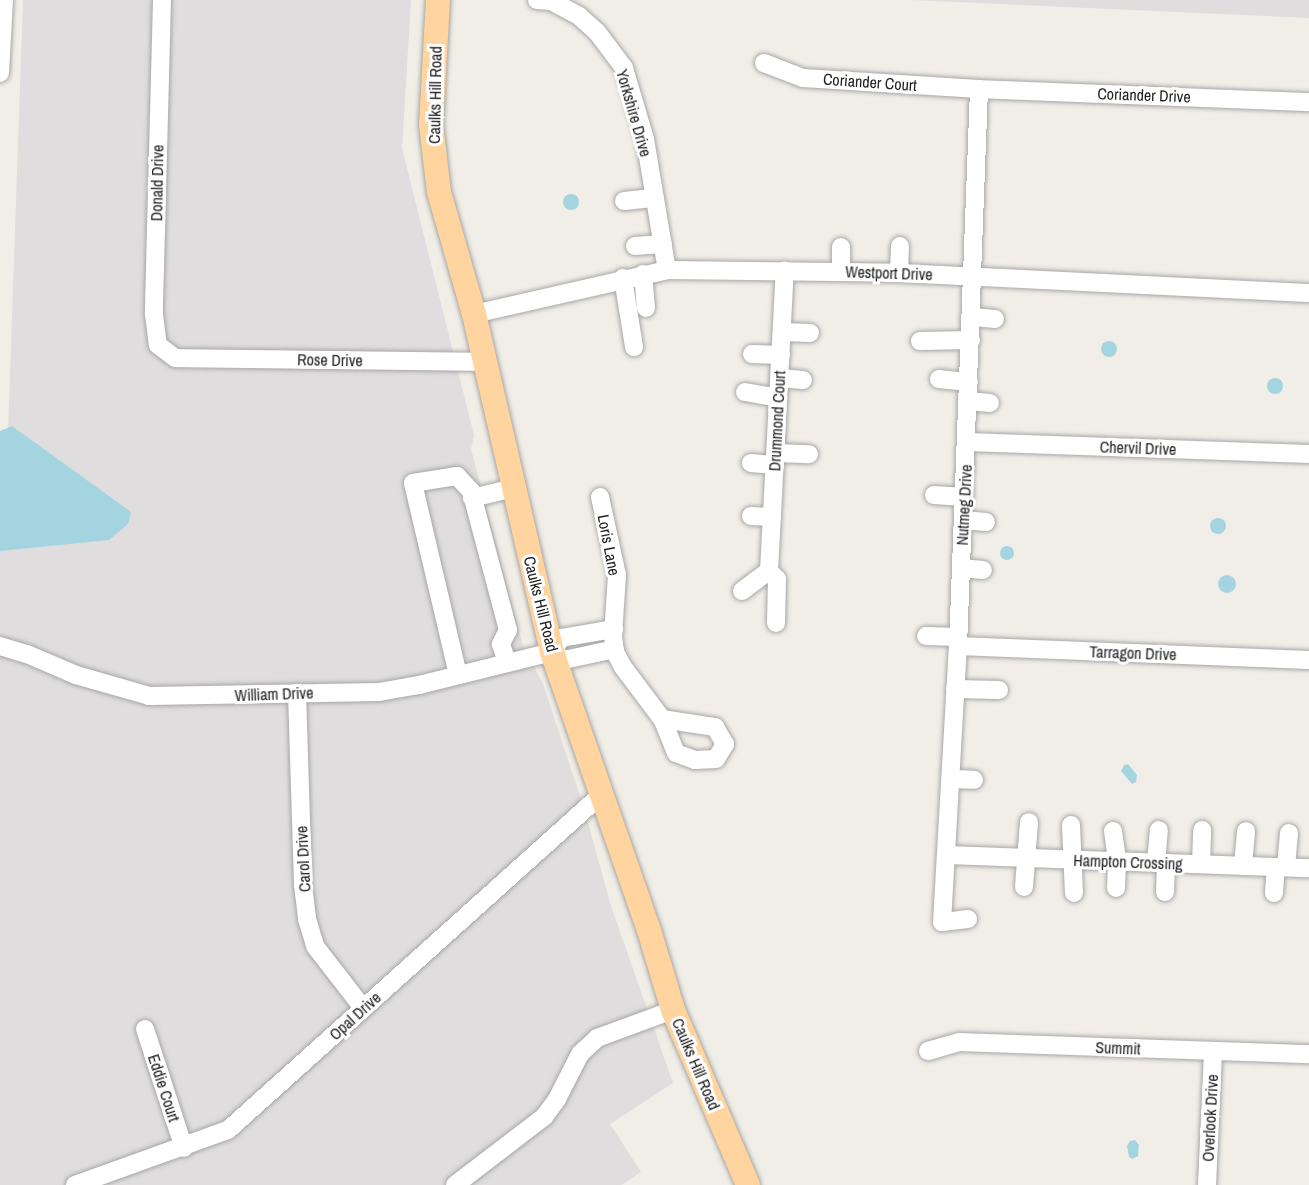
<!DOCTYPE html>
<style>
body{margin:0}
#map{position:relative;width:1309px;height:1185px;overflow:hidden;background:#f1eee7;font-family:"Archivo Narrow",sans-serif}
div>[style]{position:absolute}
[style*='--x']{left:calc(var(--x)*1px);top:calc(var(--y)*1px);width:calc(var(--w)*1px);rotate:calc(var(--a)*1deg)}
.residential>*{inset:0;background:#dfdddd}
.water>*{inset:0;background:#a5d4e1}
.round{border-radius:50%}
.roads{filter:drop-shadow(0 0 2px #a7a7a7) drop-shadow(0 0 2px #a7a7a7)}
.minor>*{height:18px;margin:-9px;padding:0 9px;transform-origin:9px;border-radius:9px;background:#fff}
.major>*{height:24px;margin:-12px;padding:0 12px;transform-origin:12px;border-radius:12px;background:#ffd49e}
span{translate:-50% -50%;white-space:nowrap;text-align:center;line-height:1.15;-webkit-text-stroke:6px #fff;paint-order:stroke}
.street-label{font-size:16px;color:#202020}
</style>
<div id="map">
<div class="residential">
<i style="clip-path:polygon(23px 0,411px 0,402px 148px,474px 435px,471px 449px,523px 646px,543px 684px,583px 805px,611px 906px,673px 1083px,610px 1124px,641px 1172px,621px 1185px,0 1185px,0 462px,7px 462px)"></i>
<i style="clip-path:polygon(910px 0,1309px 0,1309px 18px,979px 3px)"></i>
</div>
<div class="water">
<i class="round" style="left:563px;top:194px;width:16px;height:16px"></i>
<i class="round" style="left:1101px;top:341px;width:16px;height:16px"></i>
<i class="round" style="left:1267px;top:378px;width:16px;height:16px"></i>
<i style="clip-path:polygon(12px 426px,131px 512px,128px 524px,109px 540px,0 551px,0 431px)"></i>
<i class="round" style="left:1210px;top:518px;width:16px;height:16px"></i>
<i class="round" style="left:1000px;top:546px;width:14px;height:14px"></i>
<i class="round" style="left:1218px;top:575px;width:18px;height:18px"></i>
<i style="clip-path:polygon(1128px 764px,1137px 775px,1136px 782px,1132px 784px,1121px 771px,1124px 765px)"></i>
<i style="clip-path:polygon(1135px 1140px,1139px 1145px,1138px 1156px,1132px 1159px,1129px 1157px,1127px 1146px,1130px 1141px)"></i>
</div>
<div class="roads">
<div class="minor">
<i style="--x:162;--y:0;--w:314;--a:91.5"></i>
<i style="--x:154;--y:314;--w:31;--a:83"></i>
<i style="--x:158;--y:345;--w:21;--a:37"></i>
<i style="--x:175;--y:358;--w:310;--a:0.7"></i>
<i style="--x:537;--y:0;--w:14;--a:4"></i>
<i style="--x:551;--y:1;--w:32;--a:28"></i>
<i style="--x:579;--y:16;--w:24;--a:42"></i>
<i style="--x:597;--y:32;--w:45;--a:53.1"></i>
<i style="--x:624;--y:68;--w:74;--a:73.5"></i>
<i style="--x:645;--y:139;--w:133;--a:80.5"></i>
<i style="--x:764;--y:63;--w:42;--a:21"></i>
<i style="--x:803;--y:78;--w:176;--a:3.6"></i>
<i style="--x:979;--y:89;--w:330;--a:2.3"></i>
<i style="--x:0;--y:73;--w:73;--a:-86.9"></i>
<i style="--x:624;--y:201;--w:31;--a:-6"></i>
<i style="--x:635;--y:246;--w:28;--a:-4"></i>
<i style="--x:841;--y:247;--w:25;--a:90"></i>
<i style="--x:899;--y:273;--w:27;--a:-88"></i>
<i style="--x:643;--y:274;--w:34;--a:85"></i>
<i style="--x:623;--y:278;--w:70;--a:80.9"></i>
<i style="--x:474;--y:314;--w:198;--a:-12.8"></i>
<i style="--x:667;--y:270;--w:232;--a:0.7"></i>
<i style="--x:899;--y:273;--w:410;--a:2.8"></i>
<i style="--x:972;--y:317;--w:23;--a:5"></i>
<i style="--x:782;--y:332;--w:28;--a:2"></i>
<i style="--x:920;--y:341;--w:51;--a:-1.1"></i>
<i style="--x:752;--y:354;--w:29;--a:2"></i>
<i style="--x:780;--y:378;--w:23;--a:5"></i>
<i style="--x:939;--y:379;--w:30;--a:6"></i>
<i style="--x:745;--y:392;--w:34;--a:10"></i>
<i style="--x:968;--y:401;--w:22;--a:5"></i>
<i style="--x:967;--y:442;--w:342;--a:2"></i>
<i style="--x:776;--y:453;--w:33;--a:2"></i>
<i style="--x:751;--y:463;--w:24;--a:5"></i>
<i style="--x:934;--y:495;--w:30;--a:4"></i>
<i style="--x:600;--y:497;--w:80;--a:77.7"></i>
<i style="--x:617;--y:575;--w:61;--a:93.8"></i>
<i style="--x:613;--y:636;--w:16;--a:83"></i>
<i style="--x:615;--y:652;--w:17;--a:62"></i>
<i style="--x:623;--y:667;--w:65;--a:53.1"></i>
<i style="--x:662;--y:719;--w:54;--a:8.6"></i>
<i style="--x:715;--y:727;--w:20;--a:60"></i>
<i style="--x:725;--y:744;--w:17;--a:121"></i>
<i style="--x:716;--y:759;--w:21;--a:177"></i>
<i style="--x:695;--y:760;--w:20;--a:-160"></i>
<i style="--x:676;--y:753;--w:37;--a:-112"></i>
<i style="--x:472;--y:498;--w:42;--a:-13.7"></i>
<i style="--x:751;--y:516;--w:21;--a:3"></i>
<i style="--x:963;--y:520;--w:23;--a:5"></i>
<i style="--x:961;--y:568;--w:22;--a:5"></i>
<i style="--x:769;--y:571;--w:301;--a:-87"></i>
<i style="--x:769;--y:571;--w:11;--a:45"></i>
<i style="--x:777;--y:579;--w:44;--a:91.3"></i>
<i style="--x:742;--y:591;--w:34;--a:-37"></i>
<i style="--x:926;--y:636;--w:32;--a:2"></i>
<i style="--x:0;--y:646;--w:28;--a:17"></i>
<i style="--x:27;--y:654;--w:53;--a:23.2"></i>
<i style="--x:76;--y:675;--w:76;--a:16"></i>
<i style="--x:149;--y:696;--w:230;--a:-1"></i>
<i style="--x:379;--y:692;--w:41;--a:-9.9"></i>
<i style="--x:419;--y:685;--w:137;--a:-13.9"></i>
<i style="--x:958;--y:646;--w:351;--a:2.3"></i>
<i style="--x:552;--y:652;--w:17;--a:-57"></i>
<i style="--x:561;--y:638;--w:54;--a:-9.6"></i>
<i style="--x:552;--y:652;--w:14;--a:34"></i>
<i style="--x:564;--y:660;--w:52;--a:-12.2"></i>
<i style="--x:458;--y:675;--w:197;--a:-103.2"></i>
<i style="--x:413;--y:483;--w:45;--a:-9"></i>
<i style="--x:457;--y:476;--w:21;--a:47"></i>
<i style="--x:471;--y:491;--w:144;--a:75.1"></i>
<i style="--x:508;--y:630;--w:16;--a:117"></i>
<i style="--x:501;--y:644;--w:20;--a:72"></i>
<i style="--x:955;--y:689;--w:44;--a:1.3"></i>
<i style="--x:297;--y:693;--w:192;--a:88.2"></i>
<i style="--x:303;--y:885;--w:34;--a:83"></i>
<i style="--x:307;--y:919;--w:28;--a:73"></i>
<i style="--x:315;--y:946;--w:78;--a:52.3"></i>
<i style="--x:951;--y:779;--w:23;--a:2"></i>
<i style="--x:1071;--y:825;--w:68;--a:87.5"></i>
<i style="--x:1113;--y:831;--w:30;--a:82"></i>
<i style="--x:1117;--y:861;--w:27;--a:92"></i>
<i style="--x:947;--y:855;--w:362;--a:2.1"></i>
<i style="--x:1156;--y:863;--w:33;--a:-85"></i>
<i style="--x:1201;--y:864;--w:34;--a:-88"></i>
<i style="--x:1243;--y:866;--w:35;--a:-85"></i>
<i style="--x:1286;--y:867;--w:34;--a:-85"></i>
<i style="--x:1024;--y:887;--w:65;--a:-85.6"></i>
<i style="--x:1165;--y:892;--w:29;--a:-88"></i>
<i style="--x:1274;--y:893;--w:26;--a:-86"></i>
<i style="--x:968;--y:919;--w:26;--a:173"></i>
<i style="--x:942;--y:922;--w:276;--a:-86.7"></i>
<i style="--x:958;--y:646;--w:557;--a:-87.84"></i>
<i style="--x:145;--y:1029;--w:125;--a:71.9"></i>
<i style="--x:928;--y:1051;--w:33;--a:-16"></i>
<i style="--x:960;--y:1042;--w:349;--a:2"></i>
<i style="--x:75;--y:1185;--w:163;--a:-19.8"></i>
<i style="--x:228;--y:1130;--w:504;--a:-41.94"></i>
<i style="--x:455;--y:1185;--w:112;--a:-37.4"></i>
<i style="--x:544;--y:1117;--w:22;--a:-54"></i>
<i style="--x:557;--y:1099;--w:51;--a:-62.9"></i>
<i style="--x:580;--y:1054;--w:23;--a:-43"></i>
<i style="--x:597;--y:1038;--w:81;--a:-20.2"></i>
<i style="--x:1207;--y:1185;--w:134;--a:-87.4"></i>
</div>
<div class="major">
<i style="--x:438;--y:0;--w:124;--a:93.2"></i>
<i style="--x:431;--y:124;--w:68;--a:83.3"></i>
<i style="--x:439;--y:192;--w:127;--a:74"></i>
<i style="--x:474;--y:314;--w:347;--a:77"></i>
<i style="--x:552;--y:652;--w:291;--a:70.8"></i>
<i style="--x:648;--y:927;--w:87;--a:73.2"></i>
<i style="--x:673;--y:1010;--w:190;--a:66.8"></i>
</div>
</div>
<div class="street-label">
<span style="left:870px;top:82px;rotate:4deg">Coriander Court</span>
<span style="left:435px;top:95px;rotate:-89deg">Caulks Hill Road</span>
<span style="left:1144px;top:95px;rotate:2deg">Coriander Drive</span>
<span style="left:634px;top:113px;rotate:74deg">Yorkshire Drive</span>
<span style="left:157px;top:183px;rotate:-89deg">Donald Drive</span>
<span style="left:889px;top:273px;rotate:2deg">Westport Drive</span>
<span style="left:330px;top:360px;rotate:1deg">Rose Drive</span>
<span style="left:777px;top:421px;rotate:-87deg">Drummond Court</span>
<span style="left:1138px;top:448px;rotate:2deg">Chervil Drive</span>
<span style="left:964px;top:505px;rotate:-87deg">Nutmeg Drive</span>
<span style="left:609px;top:545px;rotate:79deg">Loris Lane</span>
<span style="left:541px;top:604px;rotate:76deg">Caulks Hill Road</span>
<span style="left:1133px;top:653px;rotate:2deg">Tarragon Drive</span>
<span style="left:274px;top:694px;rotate:-2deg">William Drive</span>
<span style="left:303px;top:859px;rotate:-93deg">Carol Drive</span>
<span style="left:1128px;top:862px;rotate:2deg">Hampton Crossing</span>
<span style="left:355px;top:1016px;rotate:-42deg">Opal Drive</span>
<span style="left:1118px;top:1048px;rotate:2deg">Summit</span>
<span style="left:696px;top:1064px;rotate:67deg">Caulks Hill Road</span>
<span style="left:164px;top:1088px;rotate:72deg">Eddie Court</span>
<span style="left:1210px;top:1118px;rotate:-87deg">Overlook Drive</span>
</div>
</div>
